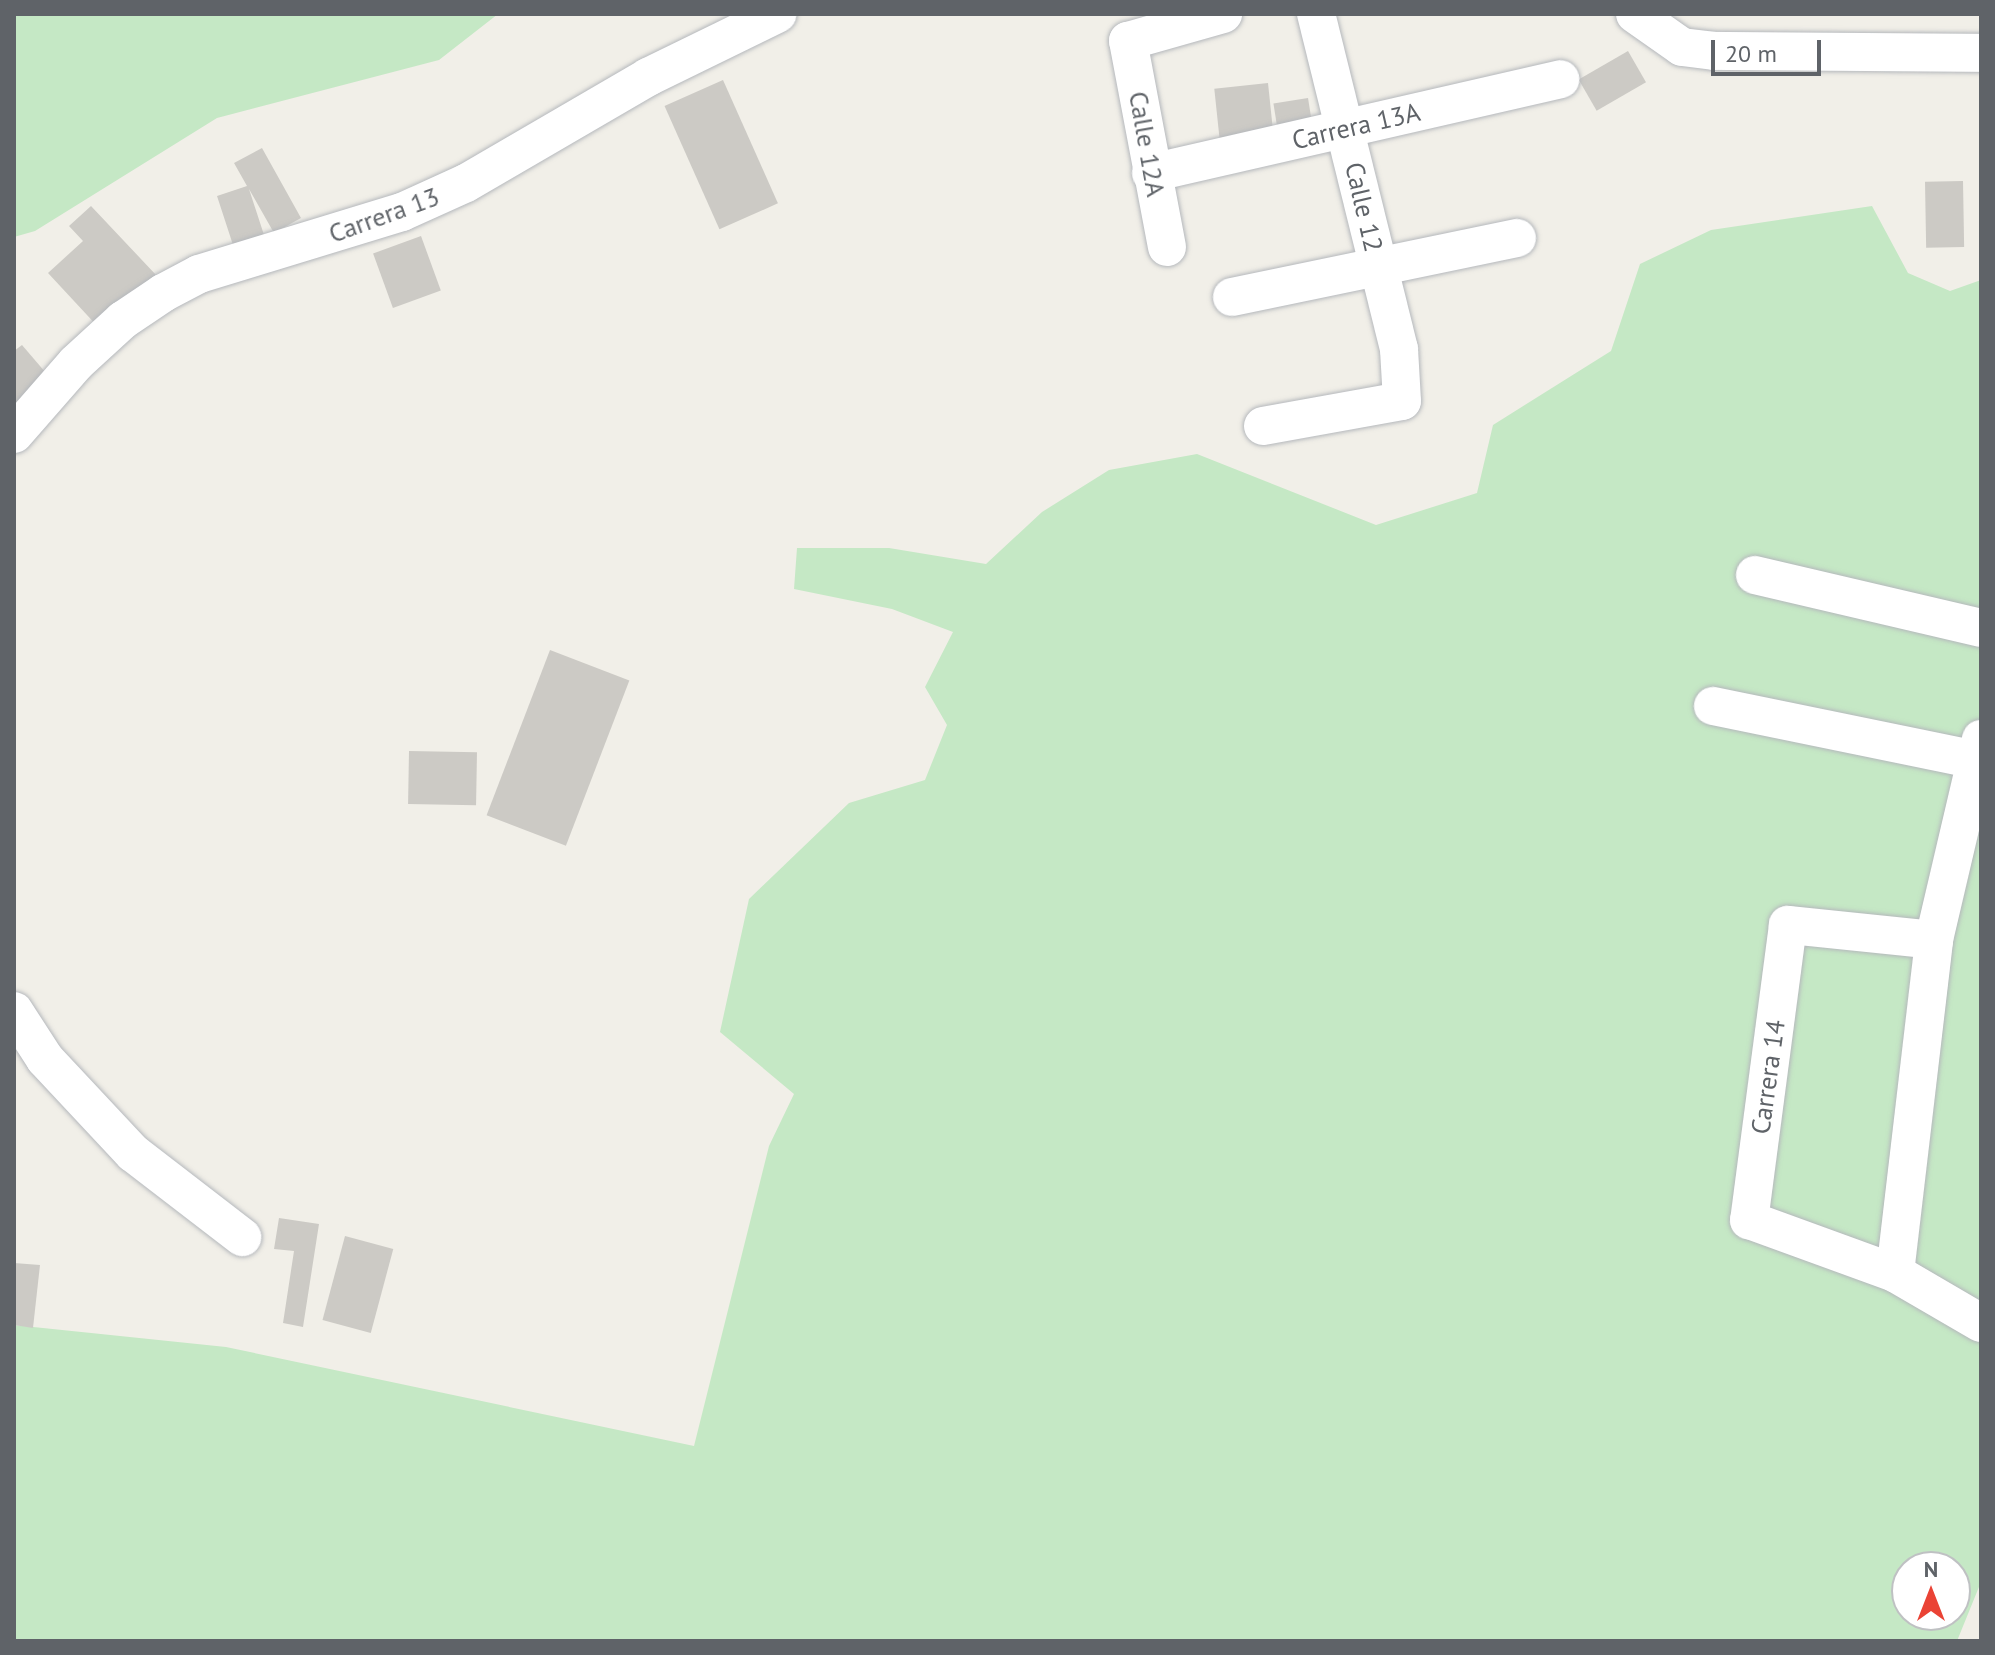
<!DOCTYPE html>
<style>
body{margin:0}
#map{position:relative;width:1995px;height:1655px;overflow:hidden;background:#f1efe8;font-family:"PT Sans",sans-serif}
div>[style]{position:absolute}
[style*='--x']{left:calc(var(--x)*1px);top:calc(var(--y)*1px);width:calc(var(--w)*1px);rotate:calc(var(--a)*1deg)}
.green>*{inset:0;background:#c5e8c5}
.building>*{inset:0;background:#cccac5;transform-origin:0 0}
.roads{filter:drop-shadow(0 0 2px #b5b8bc) drop-shadow(0 0 2px #b5b8bc)}
.minor>*{height:38px;margin:-19px;padding:0 19px;transform-origin:19px;border-radius:19px;background:#fff}
span{translate:-50% -50%;white-space:nowrap;text-align:center;line-height:1.15;-webkit-text-stroke:6px #fff;paint-order:stroke}
.street-label{font-size:26px;color:#5f6368}
.frame{position:absolute;inset:0;border:16px solid #5f6368;pointer-events:none}
.north{position:absolute;left:1891px;top:1551px;width:80px;height:80px;box-sizing:border-box;background:#fff;border:2px solid #bfc1c3;border-radius:50%;rotate:0deg;font-size:22px;font-weight:700;line-height:32px;text-align:center;color:#5f6368}
.north::after{content:'';display:block;margin:auto;width:28px;height:36px;background:#ea4335;clip-path:polygon(50% 0,100% 100%,50% 72%,0 100%)}
.scale{position:absolute;left:1711px;top:40px;width:110px;height:36px;box-sizing:border-box;border:4px solid #5f6368;border-top:0;padding-left:10px;font-size:24px;line-height:28px;white-space:nowrap;color:#5f6368;-webkit-text-stroke:6px #fff;paint-order:stroke}
</style>
<div id="map">
<div class="green">
<i style="clip-path:polygon(14px 14px,498px 14px,439px 60px,217px 118px,35px 231px,14px 237px)"></i>
<i style="clip-path:polygon(evenodd,1872px 206px,1908px 273px,1950px 291px,1981px 280px,1981px 1582px,1957px 1641px,14px 1641px,14px 1325px,226px 1347px,694px 1446px,769px 1146px,794px 1094px,720px 1032px,749px 899px,849px 803px,925px 780px,947px 725px,925px 687px,953px 632px,892px 609px,794px 589px,797px 548px,889px 548px,986px 564px,1042px 512px,1109px 470px,1197px 454px,1376px 525px,1477px 493px,1493px 425px,1611px 351px,1640px 264px,1711px 230px,1872px 206px,1907px 1567px,1955px 1567px,1955px 1615px,1907px 1615px,1907px 1567px)"></i>
</div>
<div class="building">
<i style="left:1628px;top:51px;width:36px;height:57px;rotate:60deg"></i>
<i style="left:723px;top:80px;width:135px;height:64px;rotate:66deg"></i>
<i style="left:1268px;top:83px;width:60px;height:54px;rotate:84deg"></i>
<i style="left:1308px;top:98px;width:33px;height:35px;rotate:81deg"></i>
<i style="clip-path:polygon(262px 148px,301px 218px,274px 233px,249px 189px,264px 235px,233px 245px,217px 196px,247px 186px,234px 163px)"></i>
<i style="left:1963px;top:181px;width:66px;height:38px;rotate:89deg"></i>
<i style="clip-path:polygon(91px 206px,157px 276px,100px 329px,48px 273px,83px 241px,69px 226px)"></i>
<i style="left:421px;top:236px;width:58px;height:51px;rotate:70deg"></i>
<i style="clip-path:polygon(22px 345px,52px 380px,14px 411px,14px 351px)"></i>
<i style="left:550px;top:650px;width:85px;height:177px;rotate:21deg"></i>
<i style="left:409px;top:751px;width:68px;height:53px;rotate:1deg"></i>
<i style="clip-path:polygon(279px 1218px,319px 1224px,303px 1327px,283px 1323px,294px 1251px,274px 1249px)"></i>
<i style="left:345px;top:1236px;width:50px;height:87px;rotate:15deg"></i>
<i style="clip-path:polygon(14px 1263px,40px 1265px,33px 1328px,14px 1325px)"></i>
</div>
<div class="roads">
<div class="minor">
<i style="--x:1635;--y:14;--w:57;--a:35.1"></i>
<i style="--x:1682;--y:47;--w:32;--a:7"></i>
<i style="--x:1714;--y:51;--w:267;--a:0.4"></i>
<i style="--x:1151;--y:173;--w:420;--a:-12.9"></i>
<i style="--x:1167;--y:247;--w:210;--a:-100.7"></i>
<i style="--x:1128;--y:41;--w:99;--a:-15.9"></i>
<i style="--x:1232;--y:297;--w:291;--a:-11.7"></i>
<i style="--x:1263;--y:426;--w:141;--a:-10.2"></i>
<i style="--x:1402;--y:401;--w:52;--a:-93.3"></i>
<i style="--x:1399;--y:349;--w:345;--a:-103.9"></i>
<i style="--x:14;--y:434;--w:94;--a:-48.9"></i>
<i style="--x:76;--y:363;--w:64;--a:-42.5"></i>
<i style="--x:123;--y:320;--w:48;--a:-34"></i>
<i style="--x:163;--y:293;--w:41;--a:-27.8"></i>
<i style="--x:199;--y:274;--w:212;--a:-17"></i>
<i style="--x:402;--y:212;--w:70;--a:-24.4"></i>
<i style="--x:466;--y:183;--w:211;--a:-30.2"></i>
<i style="--x:648;--y:77;--w:144;--a:-26"></i>
<i style="--x:1755;--y:575;--w:232;--a:13.2"></i>
<i style="--x:1713;--y:706;--w:268;--a:11.6"></i>
<i style="--x:1981;--y:739;--w:206;--a:103.2"></i>
<i style="--x:1934;--y:940;--w:147;--a:-174.1"></i>
<i style="--x:1788;--y:925;--w:298;--a:97.5"></i>
<i style="--x:1749;--y:1220;--w:155;--a:20"></i>
<i style="--x:1895;--y:1273;--w:99;--a:30.2"></i>
<i style="--x:14;--y:1011;--w:57;--a:57.1"></i>
<i style="--x:45;--y:1059;--w:129;--a:46.9"></i>
<i style="--x:133;--y:1153;--w:138;--a:37.6"></i>
<i style="--x:1895;--y:1273;--w:335;--a:-83.3"></i>
</div>
</div>
<div class="street-label">
<span style="left:1356px;top:126px;rotate:-13deg">Carrera 13A</span>
<span style="left:1147px;top:144px;rotate:80deg">Calle 12A</span>
<span style="left:1364px;top:207px;rotate:77deg">Calle 12</span>
<span style="left:384px;top:215px;rotate:-20deg">Carrera 13</span>
<span style="left:1768px;top:1077px;rotate:-82deg">Carrera 14</span>
</div>
<div class="frame"></div>
<div class="north">N</div>
<div class="scale">20 m</div>
</div>
